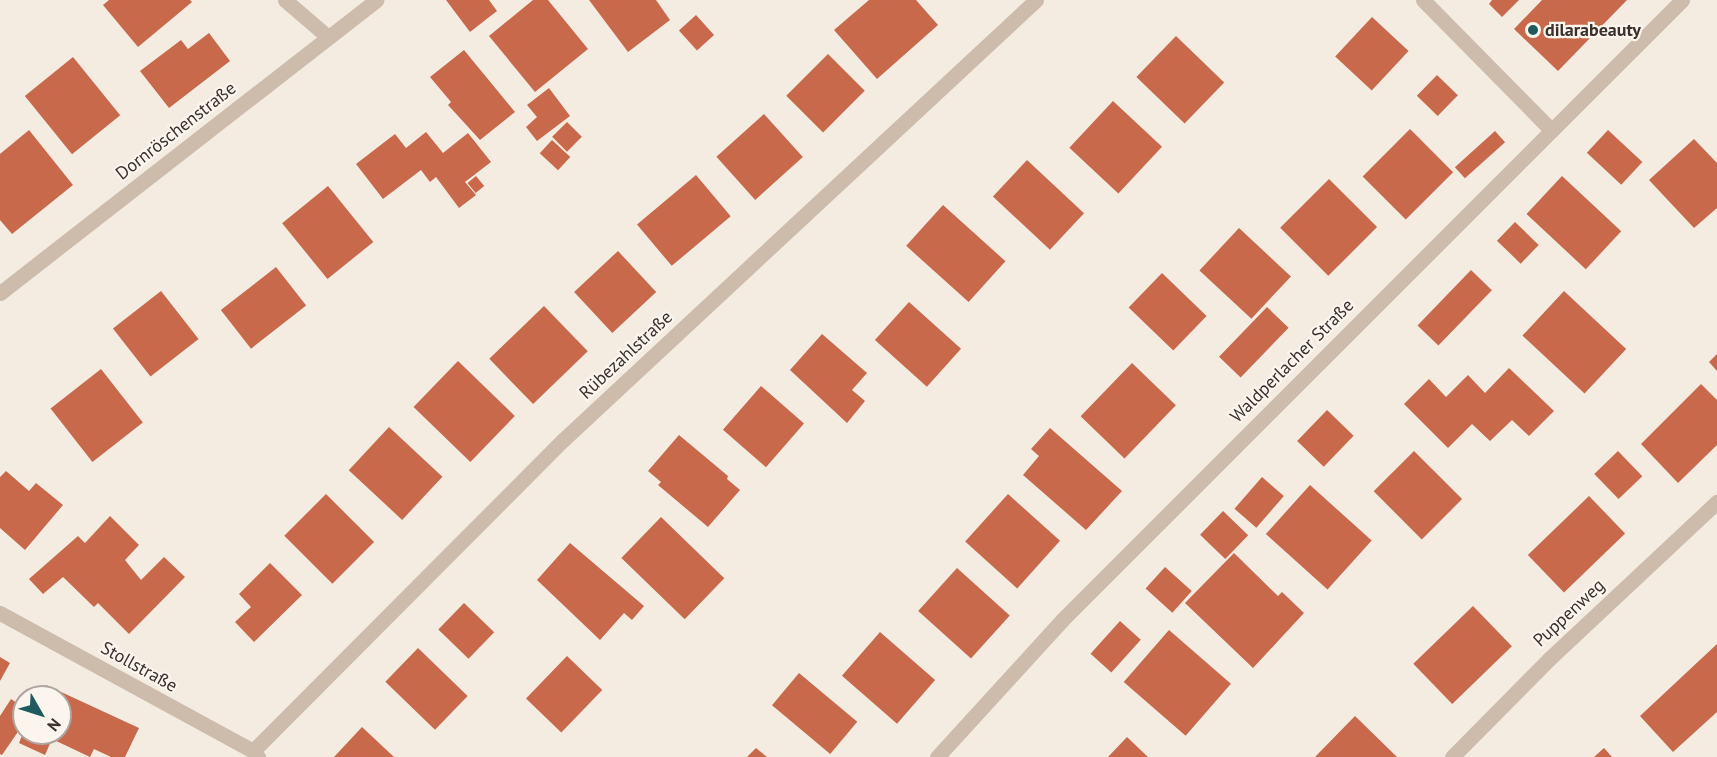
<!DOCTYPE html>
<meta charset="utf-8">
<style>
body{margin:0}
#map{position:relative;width:1717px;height:757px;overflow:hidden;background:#f4ebe1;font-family:"PT Sans",sans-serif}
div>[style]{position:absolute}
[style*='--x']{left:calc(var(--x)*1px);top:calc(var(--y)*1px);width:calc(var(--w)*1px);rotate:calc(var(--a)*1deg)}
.building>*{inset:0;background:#c8694b;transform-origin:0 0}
.minor>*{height:15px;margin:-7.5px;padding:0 7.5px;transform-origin:7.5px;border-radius:7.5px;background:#cdbbac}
.dots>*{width:16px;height:16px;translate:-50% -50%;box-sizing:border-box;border:3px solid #fbf5ee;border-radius:50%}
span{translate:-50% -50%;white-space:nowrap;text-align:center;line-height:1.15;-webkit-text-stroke:4.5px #fbf5ee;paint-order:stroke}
.poi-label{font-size:18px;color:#3b302b;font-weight:700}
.left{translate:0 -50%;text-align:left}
.street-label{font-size:18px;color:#3b302b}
.north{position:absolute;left:12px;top:685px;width:60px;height:60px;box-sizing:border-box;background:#fbf5ee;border:2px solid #aea6a0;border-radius:50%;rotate:129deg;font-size:16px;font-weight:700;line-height:24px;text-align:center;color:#3b302b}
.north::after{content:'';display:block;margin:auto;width:21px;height:27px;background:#1f5a5e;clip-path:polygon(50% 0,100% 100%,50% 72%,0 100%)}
</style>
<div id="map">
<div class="building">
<i style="clip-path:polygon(109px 0,190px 0,192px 2px,138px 47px,103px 5px)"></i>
<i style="clip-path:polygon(446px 0,489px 0,497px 11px,470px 32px)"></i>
<i style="clip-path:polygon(533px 0,548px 0,588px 49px,535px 92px,489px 36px)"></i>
<i style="clip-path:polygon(589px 0,656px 0,670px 20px,628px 52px)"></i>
<i style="clip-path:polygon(869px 0,916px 0,938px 25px,877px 79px,834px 30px)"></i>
<i style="clip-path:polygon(1492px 0,1519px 0,1502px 17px,1489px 4px)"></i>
<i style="clip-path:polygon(1542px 0,1627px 0,1558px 71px,1514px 29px)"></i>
<i style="left:696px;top:15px;width:27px;height:23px;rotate:48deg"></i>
<i style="left:1372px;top:17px;width:50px;height:54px;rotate:43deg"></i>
<i style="clip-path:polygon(209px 33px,230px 61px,169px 108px,140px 71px,181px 40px,188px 49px)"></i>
<i style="left:1176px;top:36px;width:67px;height:57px;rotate:44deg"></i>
<i style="clip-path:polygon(464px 50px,515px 112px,480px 140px,448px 105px,451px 102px,430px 77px)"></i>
<i style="left:828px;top:54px;width:52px;height:59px;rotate:45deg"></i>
<i style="left:73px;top:57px;width:75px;height:62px;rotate:51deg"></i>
<i style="left:1437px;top:75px;width:29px;height:29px;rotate:44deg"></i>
<i style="clip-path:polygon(549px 88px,570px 116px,537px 141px,526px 127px,537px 117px,527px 105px)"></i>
<i style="left:1113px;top:101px;width:67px;height:64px;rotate:43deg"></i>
<i style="left:764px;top:114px;width:58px;height:64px;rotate:48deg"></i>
<i style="left:567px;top:122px;width:21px;height:21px;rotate:45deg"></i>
<i style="left:1410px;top:129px;width:61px;height:67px;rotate:45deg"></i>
<i style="clip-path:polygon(29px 130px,73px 185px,12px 234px,0 220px,0 154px)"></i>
<i style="left:1608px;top:130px;width:47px;height:31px;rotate:43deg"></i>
<i style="left:1495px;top:131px;width:15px;height:54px;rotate:48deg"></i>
<i style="clip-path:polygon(426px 132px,443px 153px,468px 133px,491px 162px,465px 182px,476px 195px,459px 208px,436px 177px,430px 182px,421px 170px,383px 199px,356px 164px,395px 134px,406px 148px)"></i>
<i style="clip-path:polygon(1694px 139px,1717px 163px,1717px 208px,1694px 228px,1649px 180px)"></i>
<i style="left:552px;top:140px;width:25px;height:18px;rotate:43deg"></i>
<i style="left:1027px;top:160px;width:78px;height:50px;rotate:43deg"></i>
<i style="left:696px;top:175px;width:54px;height:77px;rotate:50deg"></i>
<i style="left:476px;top:176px;width:13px;height:11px;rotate:51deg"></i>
<i style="left:1562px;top:176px;width:81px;height:52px;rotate:43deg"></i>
<i style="left:1329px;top:179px;width:68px;height:69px;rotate:45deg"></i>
<i style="left:328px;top:186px;width:72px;height:59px;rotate:51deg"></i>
<i style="left:943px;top:205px;width:84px;height:55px;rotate:42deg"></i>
<i style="left:1515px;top:222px;width:33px;height:26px;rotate:44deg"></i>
<i style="left:1239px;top:228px;width:71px;height:58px;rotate:43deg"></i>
<i style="left:618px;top:251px;width:56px;height:60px;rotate:47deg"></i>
<i style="left:276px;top:267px;width:49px;height:70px;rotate:52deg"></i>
<i style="left:1471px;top:270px;width:29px;height:77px;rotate:44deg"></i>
<i style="left:1162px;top:273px;width:62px;height:48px;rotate:44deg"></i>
<i style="left:161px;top:291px;width:61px;height:61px;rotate:52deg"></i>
<i style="left:1564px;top:291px;width:85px;height:61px;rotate:43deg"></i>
<i style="left:909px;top:302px;width:70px;height:51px;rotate:42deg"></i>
<i style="left:544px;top:306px;width:63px;height:76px;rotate:46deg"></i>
<i style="left:1267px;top:307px;width:30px;height:69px;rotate:44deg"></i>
<i style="clip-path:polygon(822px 334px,867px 373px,852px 390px,865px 401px,847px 423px,790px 370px)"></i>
<i style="clip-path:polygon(1717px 354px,1717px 371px,1709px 362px)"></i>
<i style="left:458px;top:361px;width:79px;height:64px;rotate:44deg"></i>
<i style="left:1132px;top:363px;width:61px;height:74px;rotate:44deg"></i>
<i style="clip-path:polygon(1509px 368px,1554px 411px,1529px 436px,1512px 420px,1490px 441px,1472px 424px,1448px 448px,1404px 404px,1429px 379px,1446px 397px,1468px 375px,1485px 393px)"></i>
<i style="left:101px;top:369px;width:68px;height:64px;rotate:52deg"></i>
<i style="clip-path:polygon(1701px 384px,1717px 400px,1717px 445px,1678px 483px,1641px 444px)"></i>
<i style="left:761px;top:386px;width:57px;height:58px;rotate:41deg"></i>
<i style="left:1327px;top:410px;width:37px;height:43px;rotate:44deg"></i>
<i style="left:389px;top:427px;width:73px;height:59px;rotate:43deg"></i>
<i style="clip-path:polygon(1050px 428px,1122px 491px,1086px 530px,1023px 475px,1039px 456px,1031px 449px)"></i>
<i style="clip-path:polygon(679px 435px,728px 476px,727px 479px,740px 490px,708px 527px,658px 485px,661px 482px,648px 471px)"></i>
<i style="left:1414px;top:451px;width:68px;height:57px;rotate:45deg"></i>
<i style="left:1618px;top:451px;width:35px;height:33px;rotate:46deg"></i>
<i style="clip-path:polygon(6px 471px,29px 491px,36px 483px,63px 505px,25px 550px,0 528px,0 477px)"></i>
<i style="left:1262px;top:477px;width:29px;height:42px;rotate:41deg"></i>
<i style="left:1310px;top:485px;width:83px;height:66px;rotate:42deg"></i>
<i style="left:326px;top:494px;width:68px;height:59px;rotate:45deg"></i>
<i style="left:1008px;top:494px;width:70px;height:64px;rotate:42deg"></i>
<i style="left:1589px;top:496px;width:52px;height:85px;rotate:46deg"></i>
<i style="left:1223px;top:511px;width:35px;height:33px;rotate:44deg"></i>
<i style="clip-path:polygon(110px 516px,139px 545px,125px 560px,141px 580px,164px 557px,185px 577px,129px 634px,98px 603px,94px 607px,63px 577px,43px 594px,29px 579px,78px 536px,85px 543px)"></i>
<i style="left:661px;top:517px;width:88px;height:57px;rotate:44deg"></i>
<i style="clip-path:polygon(570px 543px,644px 606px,632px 620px,624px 613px,600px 640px,537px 580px)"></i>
<i style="clip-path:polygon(1234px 553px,1278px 596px,1282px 592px,1304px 613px,1253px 668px,1185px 603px)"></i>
<i style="clip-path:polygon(270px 563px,302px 595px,254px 642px,235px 622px,251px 607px,239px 594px)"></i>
<i style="left:1165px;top:567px;width:36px;height:29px;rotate:42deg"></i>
<i style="left:957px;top:568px;width:71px;height:58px;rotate:42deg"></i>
<i style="left:464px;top:603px;width:42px;height:37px;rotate:44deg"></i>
<i style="left:1473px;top:606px;width:56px;height:83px;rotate:46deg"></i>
<i style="left:1120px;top:621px;width:28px;height:44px;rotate:42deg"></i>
<i style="left:1169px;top:630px;width:82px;height:69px;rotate:41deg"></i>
<i style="left:880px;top:632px;width:73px;height:58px;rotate:41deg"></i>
<i style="clip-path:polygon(1717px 644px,1717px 712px,1673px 752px,1640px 716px)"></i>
<i style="left:418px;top:648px;width:69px;height:47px;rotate:44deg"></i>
<i style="left:567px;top:656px;width:49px;height:59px;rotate:44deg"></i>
<i style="clip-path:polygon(0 657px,10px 663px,0 681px)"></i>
<i style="left:799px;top:673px;width:76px;height:42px;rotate:40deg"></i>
<i style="clip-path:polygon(46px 685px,139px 728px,125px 757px,111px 757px,94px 749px,90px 757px,52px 739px,45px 755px,19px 743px,23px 733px,60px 733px,60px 697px,40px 697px)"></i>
<i style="clip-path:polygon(11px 699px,24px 708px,24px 723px,2px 755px,0 754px,0 716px)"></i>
<i style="clip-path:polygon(1355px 716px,1397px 757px,1315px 757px)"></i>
<i style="clip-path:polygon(362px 727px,394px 757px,334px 757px)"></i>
<i style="clip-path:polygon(1127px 737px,1148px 757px,1108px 757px)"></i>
<i style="clip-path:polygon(756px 748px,767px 757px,747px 757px)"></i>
<i style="clip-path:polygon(1604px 748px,1612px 757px,1594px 757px)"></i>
</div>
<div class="minor">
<i style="--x:285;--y:0;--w:57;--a:40.7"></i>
<i style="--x:1423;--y:0;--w:181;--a:45.4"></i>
<i style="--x:0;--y:293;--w:477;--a:-37.9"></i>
<i style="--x:0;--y:613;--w:288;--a:28.6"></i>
<i style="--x:253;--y:751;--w:8;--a:50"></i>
<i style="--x:253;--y:751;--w:439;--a:-45.1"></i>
<i style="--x:563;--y:440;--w:646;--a:-42.93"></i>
<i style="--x:937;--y:757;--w:185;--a:-47.6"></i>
<i style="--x:1062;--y:620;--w:877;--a:-45"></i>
<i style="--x:1452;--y:757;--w:138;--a:-45.3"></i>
<i style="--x:1549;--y:659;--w:230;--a:-43.1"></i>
</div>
<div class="dots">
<i style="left:1533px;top:30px;background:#1f5a5e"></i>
</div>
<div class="poi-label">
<span class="left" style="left:1545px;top:30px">dilarabeauty</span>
</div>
<div class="street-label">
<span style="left:176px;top:131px;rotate:-38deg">Dornröschenstraße</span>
<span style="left:626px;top:355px;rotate:-43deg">Rübezahlstraße</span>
<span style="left:1292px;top:361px;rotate:-45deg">Waldperlacher Straße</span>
<span style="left:1569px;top:613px;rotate:-43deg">Puppenweg</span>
<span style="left:139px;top:667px;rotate:29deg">Stollstraße</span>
</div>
<div class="north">N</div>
</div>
